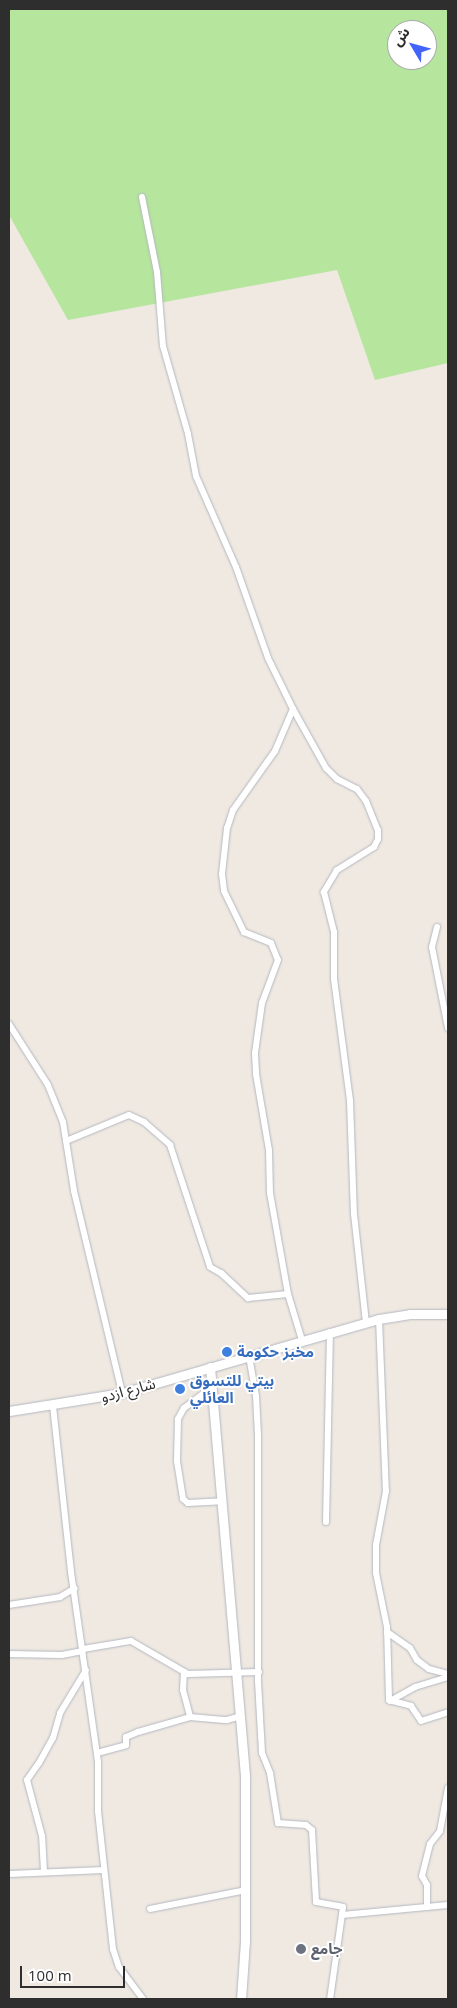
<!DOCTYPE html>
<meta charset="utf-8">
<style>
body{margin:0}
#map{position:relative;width:457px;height:2008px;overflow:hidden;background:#efe9e1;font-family:"Open Sans","Noto Sans Arabic",sans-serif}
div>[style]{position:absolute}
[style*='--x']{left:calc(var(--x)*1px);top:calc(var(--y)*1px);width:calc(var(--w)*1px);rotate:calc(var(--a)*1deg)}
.green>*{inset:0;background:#b6e59e}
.roads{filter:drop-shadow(0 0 1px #b4b7c1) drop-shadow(0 0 1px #b4b7c1)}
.street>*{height:6px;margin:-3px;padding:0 3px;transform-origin:3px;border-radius:3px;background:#fff}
.secondary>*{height:9px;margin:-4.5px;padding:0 4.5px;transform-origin:4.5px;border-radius:4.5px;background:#fff}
.dots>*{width:14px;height:14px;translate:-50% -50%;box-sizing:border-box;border:2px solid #fff;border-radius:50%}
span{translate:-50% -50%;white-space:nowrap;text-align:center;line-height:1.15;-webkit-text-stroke:4px #fff;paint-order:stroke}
.shop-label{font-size:15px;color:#366cbe;font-weight:700}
.left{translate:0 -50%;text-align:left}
.street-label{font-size:15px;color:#2e2e2e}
.worship-label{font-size:15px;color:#5b616d;font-weight:700}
.frame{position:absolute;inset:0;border:10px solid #2e2e2e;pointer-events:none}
.north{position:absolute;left:387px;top:20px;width:50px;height:50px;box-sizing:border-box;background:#fff;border:1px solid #ababab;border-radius:50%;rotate:307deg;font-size:14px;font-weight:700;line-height:20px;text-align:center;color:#2e2e2e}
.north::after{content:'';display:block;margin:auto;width:18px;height:22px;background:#4264fb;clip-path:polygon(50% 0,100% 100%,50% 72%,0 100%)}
.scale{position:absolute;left:20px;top:1966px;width:105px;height:22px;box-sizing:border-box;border:2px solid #2e2e2e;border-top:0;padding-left:6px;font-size:15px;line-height:18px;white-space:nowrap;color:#2e2e2e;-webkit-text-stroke:4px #fff;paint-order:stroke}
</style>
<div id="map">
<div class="green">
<i style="clip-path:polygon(evenodd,9px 9px,448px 9px,448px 363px,375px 380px,337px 270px,68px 320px,9px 215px,9px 9px,397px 30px,427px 30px,427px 60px,397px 60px,397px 30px)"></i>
</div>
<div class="roads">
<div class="street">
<i style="--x:142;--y:197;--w:76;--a:78.7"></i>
<i style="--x:157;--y:272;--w:74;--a:85.4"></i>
<i style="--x:163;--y:346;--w:91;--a:74.1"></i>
<i style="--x:188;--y:434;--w:43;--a:79.2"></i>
<i style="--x:196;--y:476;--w:99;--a:66.3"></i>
<i style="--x:236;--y:567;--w:96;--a:70.6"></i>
<i style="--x:268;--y:658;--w:57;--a:63.9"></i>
<i style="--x:293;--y:709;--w:68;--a:60.8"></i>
<i style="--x:326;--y:768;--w:16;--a:45"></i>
<i style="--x:337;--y:779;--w:22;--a:27"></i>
<i style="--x:357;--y:789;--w:15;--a:53"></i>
<i style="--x:366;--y:801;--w:31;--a:68"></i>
<i style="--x:378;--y:830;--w:9;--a:90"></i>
<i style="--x:378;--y:839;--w:9;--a:117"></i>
<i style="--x:374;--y:847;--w:44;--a:148.1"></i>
<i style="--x:337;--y:870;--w:26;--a:121"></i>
<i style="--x:324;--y:892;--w:41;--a:76"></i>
<i style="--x:334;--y:932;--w:47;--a:90"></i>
<i style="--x:334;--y:979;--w:123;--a:82.5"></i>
<i style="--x:350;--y:1101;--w:113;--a:88"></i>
<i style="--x:354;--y:1214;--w:109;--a:83.7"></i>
<i style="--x:293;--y:709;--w:46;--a:113.2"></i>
<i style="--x:275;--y:751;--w:72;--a:125.4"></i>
<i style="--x:233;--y:810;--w:19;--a:108"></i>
<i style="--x:227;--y:828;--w:46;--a:96.2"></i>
<i style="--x:222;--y:874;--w:17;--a:83"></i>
<i style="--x:224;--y:891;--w:46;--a:64"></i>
<i style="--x:244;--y:932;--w:29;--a:22"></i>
<i style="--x:271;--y:943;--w:18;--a:68"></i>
<i style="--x:278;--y:960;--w:46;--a:110.4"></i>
<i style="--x:262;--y:1003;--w:50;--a:98"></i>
<i style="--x:255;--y:1053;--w:21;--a:87"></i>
<i style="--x:256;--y:1074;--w:77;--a:80.3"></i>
<i style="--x:269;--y:1150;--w:43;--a:88.7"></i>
<i style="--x:270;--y:1193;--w:103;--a:79.9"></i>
<i style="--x:288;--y:1294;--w:48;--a:73.1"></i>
<i style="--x:437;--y:927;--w:21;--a:104"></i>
<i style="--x:432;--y:947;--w:83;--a:78.8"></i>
<i style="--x:9;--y:1024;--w:72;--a:57.4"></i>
<i style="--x:48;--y:1085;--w:40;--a:68"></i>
<i style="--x:63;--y:1122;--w:70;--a:80.9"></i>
<i style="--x:74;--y:1191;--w:208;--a:76.6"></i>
<i style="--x:66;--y:1141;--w:68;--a:-22.4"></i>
<i style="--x:129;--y:1115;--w:17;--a:25"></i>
<i style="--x:144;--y:1122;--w:35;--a:41"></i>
<i style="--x:170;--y:1145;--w:128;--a:71.8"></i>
<i style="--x:210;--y:1267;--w:13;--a:29"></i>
<i style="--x:221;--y:1273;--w:37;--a:43"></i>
<i style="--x:248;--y:1298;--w:40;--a:-5.7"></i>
<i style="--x:379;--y:1319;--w:172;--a:87.7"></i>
<i style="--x:386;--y:1491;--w:55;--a:100.5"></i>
<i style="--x:376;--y:1545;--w:28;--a:90"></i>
<i style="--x:376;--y:1573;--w:55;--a:78.5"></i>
<i style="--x:387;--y:1627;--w:73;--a:88.4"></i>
<i style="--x:389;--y:1700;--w:23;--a:15"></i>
<i style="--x:411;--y:1706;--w:18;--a:56"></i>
<i style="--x:421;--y:1721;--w:28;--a:-18"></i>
<i style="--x:249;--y:1356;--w:41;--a:80.1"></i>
<i style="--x:256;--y:1396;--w:40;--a:87.1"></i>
<i style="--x:258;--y:1436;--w:245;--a:90"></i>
<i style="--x:258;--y:1681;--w:72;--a:86.8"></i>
<i style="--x:262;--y:1753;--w:22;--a:68"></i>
<i style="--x:270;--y:1773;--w:51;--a:80.9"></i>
<i style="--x:278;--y:1823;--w:28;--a:4"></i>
<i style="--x:306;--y:1825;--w:8;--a:40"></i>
<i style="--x:312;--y:1830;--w:72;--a:86.8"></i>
<i style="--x:316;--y:1902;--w:27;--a:10"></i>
<i style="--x:343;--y:1907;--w:93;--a:98"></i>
<i style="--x:212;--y:1387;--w:35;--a:143"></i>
<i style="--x:184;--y:1408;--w:13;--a:119"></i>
<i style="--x:178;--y:1419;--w:42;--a:91.4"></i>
<i style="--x:177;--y:1461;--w:38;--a:81"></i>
<i style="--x:183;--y:1499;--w:6;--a:39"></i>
<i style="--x:188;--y:1503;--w:34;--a:-3"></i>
<i style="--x:53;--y:1406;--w:167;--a:83.8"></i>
<i style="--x:71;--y:1572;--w:192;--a:81.9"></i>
<i style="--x:98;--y:1762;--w:49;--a:90"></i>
<i style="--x:98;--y:1811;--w:139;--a:83.8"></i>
<i style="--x:113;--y:1949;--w:19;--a:72"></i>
<i style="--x:119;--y:1967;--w:40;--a:53"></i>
<i style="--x:326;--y:1522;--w:190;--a:-88.8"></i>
<i style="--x:9;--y:1605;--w:52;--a:-8.9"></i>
<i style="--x:60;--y:1597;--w:17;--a:-31"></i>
<i style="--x:387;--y:1632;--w:28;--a:35"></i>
<i style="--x:410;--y:1648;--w:14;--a:60"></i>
<i style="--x:417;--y:1660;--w:15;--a:37"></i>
<i style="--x:429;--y:1669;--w:20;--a:15"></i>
<i style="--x:83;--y:1649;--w:49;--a:-9.5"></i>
<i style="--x:131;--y:1641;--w:66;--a:30.1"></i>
<i style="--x:188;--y:1674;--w:71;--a:-1.6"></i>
<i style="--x:9;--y:1654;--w:53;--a:1.1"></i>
<i style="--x:62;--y:1655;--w:21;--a:-11"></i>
<i style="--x:184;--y:1672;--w:18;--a:93"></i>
<i style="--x:183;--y:1690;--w:28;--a:75"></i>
<i style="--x:390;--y:1701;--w:29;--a:-29"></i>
<i style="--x:415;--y:1687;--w:34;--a:-17"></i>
<i style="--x:97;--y:1753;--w:30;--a:-15"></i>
<i style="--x:126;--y:1745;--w:8;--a:-90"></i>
<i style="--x:126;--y:1737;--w:13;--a:-23"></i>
<i style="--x:138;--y:1732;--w:54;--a:-16.1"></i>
<i style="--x:190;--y:1717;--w:37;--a:5"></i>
<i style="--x:227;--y:1720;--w:15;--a:-16"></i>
<i style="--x:44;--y:1872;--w:36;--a:-93"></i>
<i style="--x:42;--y:1836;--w:58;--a:-105"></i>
<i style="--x:27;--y:1780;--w:21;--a:-55"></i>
<i style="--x:39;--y:1763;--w:29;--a:-61"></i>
<i style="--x:53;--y:1738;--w:26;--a:-74"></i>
<i style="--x:60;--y:1713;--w:50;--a:-58.8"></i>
<i style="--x:10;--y:1874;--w:94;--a:-2.4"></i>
<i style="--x:427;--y:1907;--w:22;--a:-90"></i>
<i style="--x:427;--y:1885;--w:10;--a:-119"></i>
<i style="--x:422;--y:1876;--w:33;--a:-76"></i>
<i style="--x:430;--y:1844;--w:16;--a:-52"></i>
<i style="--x:440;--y:1831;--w:44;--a:-79.5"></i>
<i style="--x:150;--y:1909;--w:98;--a:-11.2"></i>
<i style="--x:342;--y:1915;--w:106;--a:-5.4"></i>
</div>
<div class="secondary">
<i style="--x:210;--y:1367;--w:411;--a:85.1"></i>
<i style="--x:245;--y:1777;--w:164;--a:90"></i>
<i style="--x:245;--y:1941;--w:58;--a:93.9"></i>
<i style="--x:9;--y:1411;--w:114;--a:-9.1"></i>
<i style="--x:122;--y:1393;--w:267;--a:-16.1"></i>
<i style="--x:379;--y:1319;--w:31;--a:-9"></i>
<i style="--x:410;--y:1314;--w:38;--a:0"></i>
</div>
</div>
<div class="dots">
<i style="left:227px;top:1352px;background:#3f7fe0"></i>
<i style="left:180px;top:1389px;background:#3f7fe0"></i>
<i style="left:301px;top:1949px;background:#6b7280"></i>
</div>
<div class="shop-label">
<span class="left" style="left:237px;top:1352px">مخبز حكومة</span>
<span class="left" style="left:190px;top:1389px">بيتي للتسوق<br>العائلي</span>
</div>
<div class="street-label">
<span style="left:128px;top:1390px;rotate:-15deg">شارع ازدو</span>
</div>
<div class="worship-label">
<span class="left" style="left:311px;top:1949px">جامع</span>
</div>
<div class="frame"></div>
<div class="north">ش</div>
<div class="scale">100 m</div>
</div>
